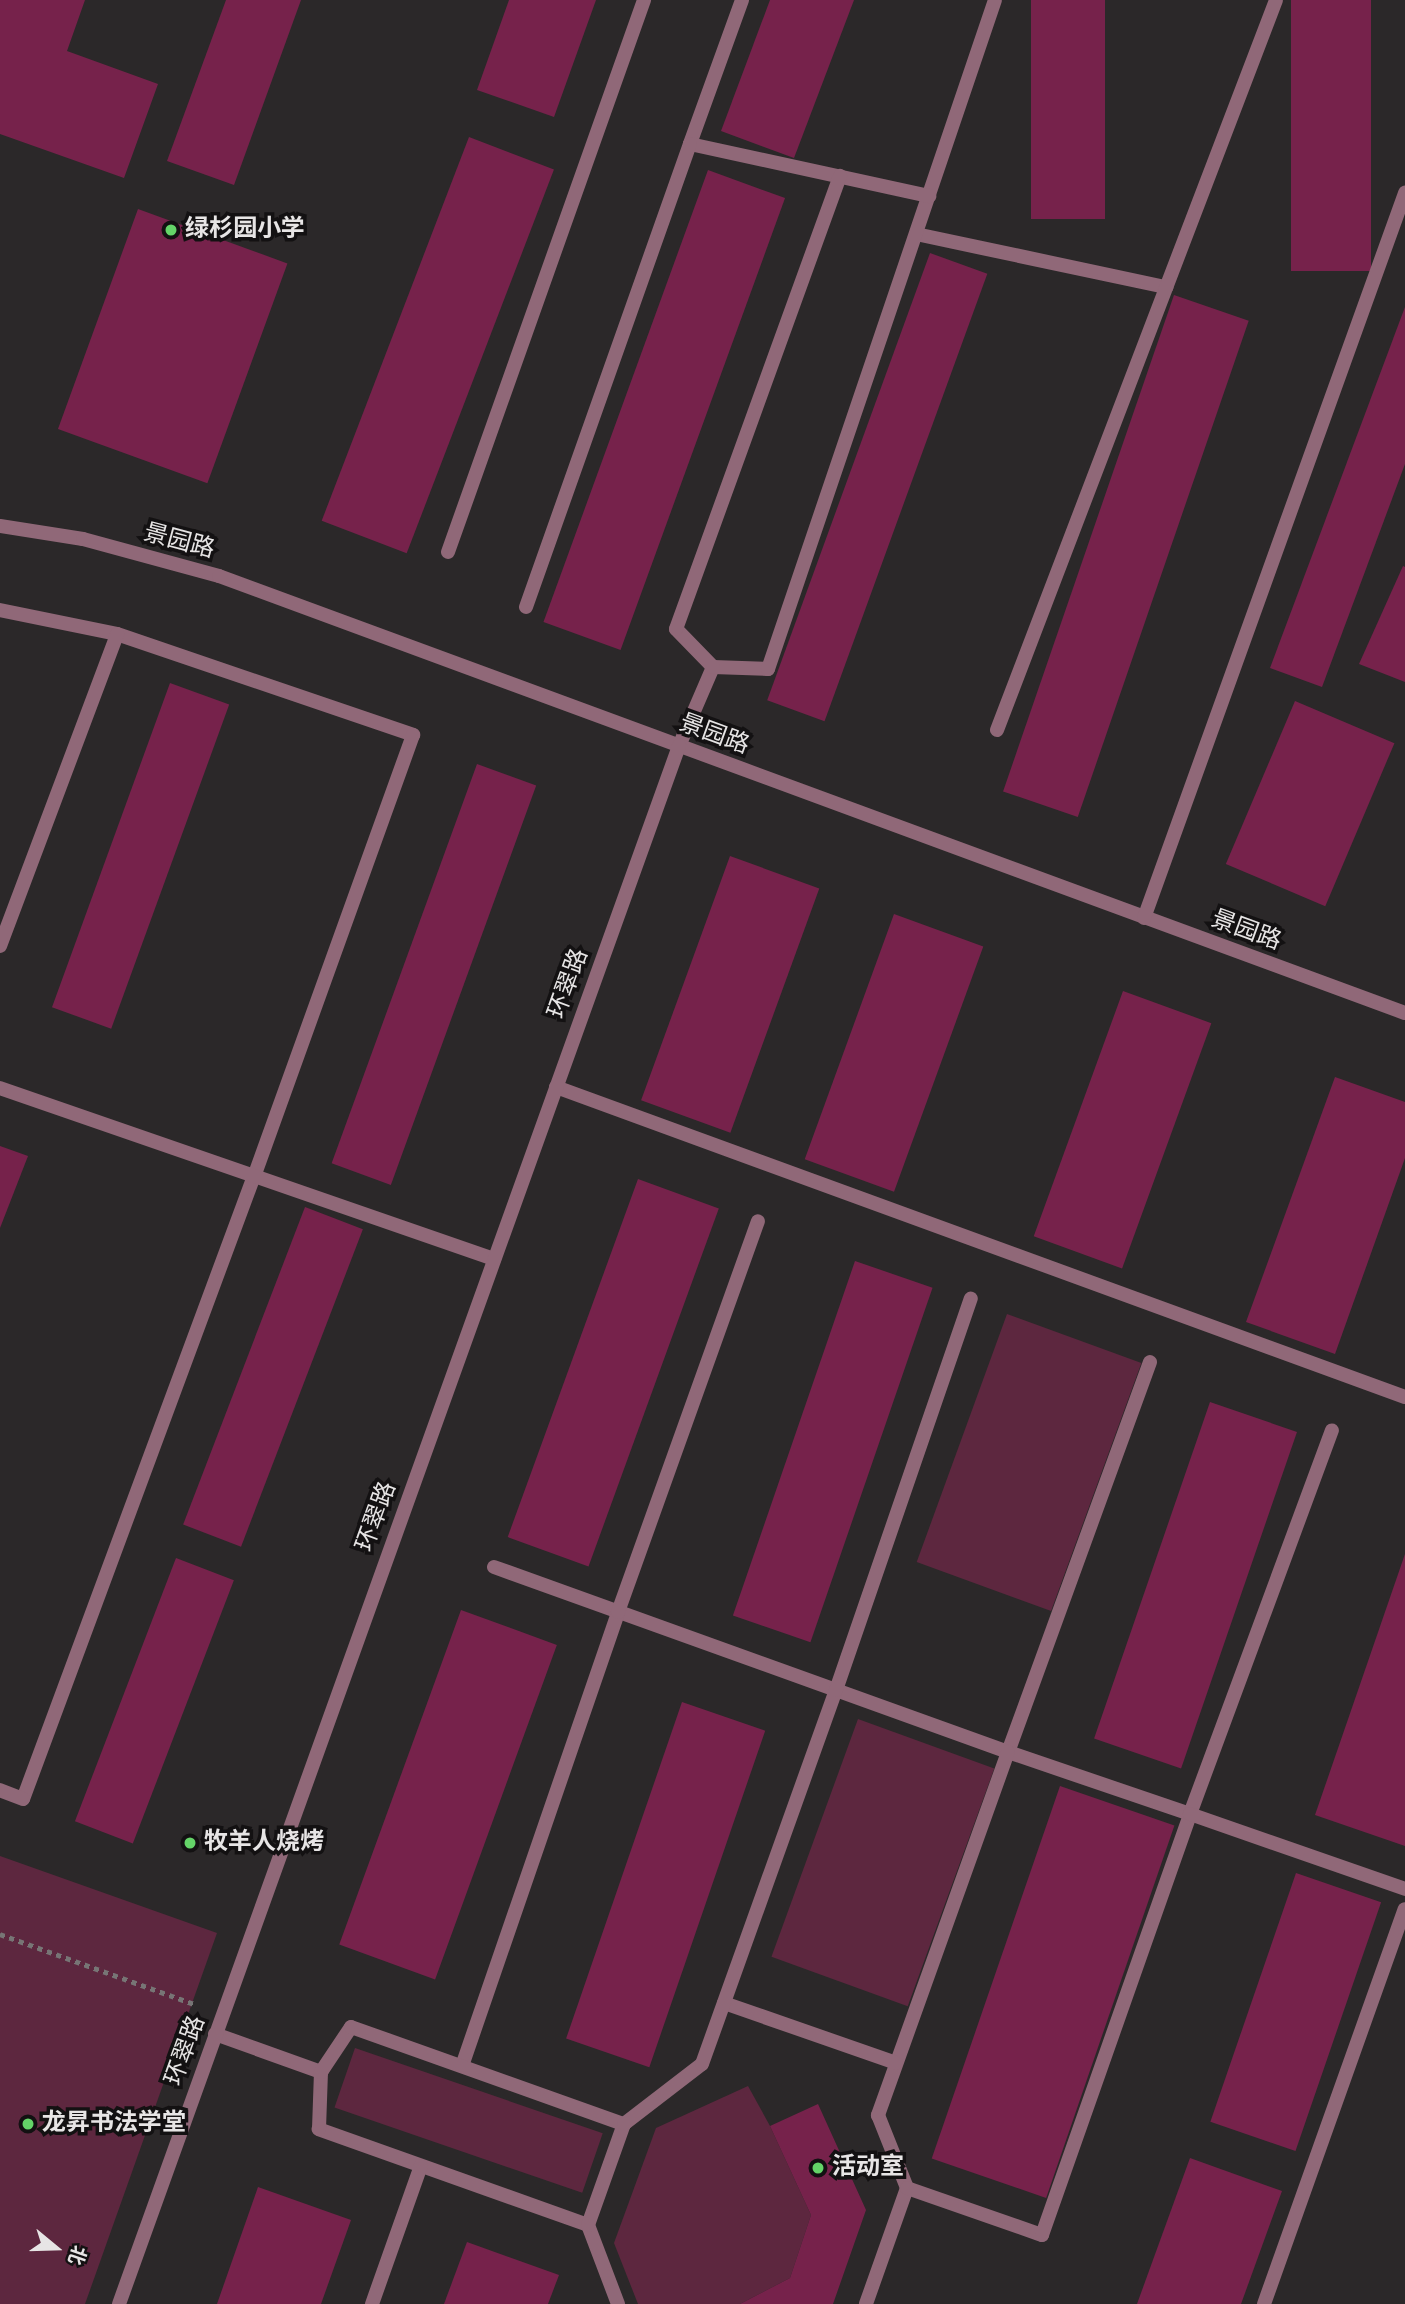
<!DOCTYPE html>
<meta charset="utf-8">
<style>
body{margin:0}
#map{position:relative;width:1405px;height:2304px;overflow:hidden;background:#2b2829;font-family:"Alegreya Sans","Noto Sans SC",sans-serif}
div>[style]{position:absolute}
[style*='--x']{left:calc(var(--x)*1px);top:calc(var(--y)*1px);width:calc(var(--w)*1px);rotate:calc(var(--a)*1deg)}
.green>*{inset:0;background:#5d273f;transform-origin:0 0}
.building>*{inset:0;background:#76224b;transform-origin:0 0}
.path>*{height:4.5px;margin-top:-2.25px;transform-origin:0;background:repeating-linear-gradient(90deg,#777575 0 5px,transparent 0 10px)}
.lane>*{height:14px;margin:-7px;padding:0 7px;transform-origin:7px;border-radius:7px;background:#906878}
.street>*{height:14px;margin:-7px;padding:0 7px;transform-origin:7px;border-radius:7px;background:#906878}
.dots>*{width:19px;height:19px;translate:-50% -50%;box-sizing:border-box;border:4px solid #131112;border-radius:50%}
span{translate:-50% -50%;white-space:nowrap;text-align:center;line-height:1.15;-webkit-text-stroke:7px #131112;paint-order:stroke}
.poi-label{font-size:24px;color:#e7e5e5;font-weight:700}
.left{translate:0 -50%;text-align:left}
.street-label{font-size:24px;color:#e7e5e5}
.north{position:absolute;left:21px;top:2213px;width:70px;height:70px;-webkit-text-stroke:5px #131112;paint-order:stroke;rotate:109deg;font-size:19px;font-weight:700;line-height:28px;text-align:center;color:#e7e5e5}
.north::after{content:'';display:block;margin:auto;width:24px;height:32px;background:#e7e5e5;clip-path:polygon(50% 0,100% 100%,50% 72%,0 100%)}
</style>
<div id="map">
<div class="green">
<i style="left:1007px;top:1314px;width:143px;height:264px;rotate:20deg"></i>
<i style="left:858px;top:1719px;width:145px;height:253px;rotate:20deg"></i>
<i style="clip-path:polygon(0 1856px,217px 1933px,85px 2304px,0 2304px)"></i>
<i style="left:355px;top:2048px;width:262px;height:63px;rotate:19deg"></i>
<i style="clip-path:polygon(748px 2086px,770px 2126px,811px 2215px,790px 2278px,740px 2304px,638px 2304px,614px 2243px,656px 2128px)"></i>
</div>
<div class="building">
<i style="clip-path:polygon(0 0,85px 0,67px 51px,158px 84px,124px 178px,0 134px)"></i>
<i style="clip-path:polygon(226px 0,301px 0,234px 185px,167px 161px)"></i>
<i style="clip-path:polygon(509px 0,596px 0,554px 117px,477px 90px)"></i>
<i style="clip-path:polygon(770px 0,854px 0,794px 158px,721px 131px)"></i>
<i style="left:1031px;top:0;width:74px;height:219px"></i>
<i style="left:1291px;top:0;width:80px;height:271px"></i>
<i style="left:469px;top:137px;width:91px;height:411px;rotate:21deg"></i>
<i style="left:708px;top:170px;width:82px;height:481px;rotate:20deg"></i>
<i style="left:138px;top:209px;width:159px;height:234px;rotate:20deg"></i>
<i style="left:930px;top:253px;width:61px;height:476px;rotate:20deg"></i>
<i style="left:1174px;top:295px;width:79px;height:525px;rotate:19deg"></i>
<i style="clip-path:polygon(1405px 307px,1405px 464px,1322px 687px,1270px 668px)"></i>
<i style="clip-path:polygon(1403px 566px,1405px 567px,1405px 682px,1359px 664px)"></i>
<i style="left:170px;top:683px;width:63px;height:345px;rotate:20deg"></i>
<i style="left:1295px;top:701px;width:108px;height:177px;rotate:23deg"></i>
<i style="left:477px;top:764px;width:63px;height:425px;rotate:20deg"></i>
<i style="left:730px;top:856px;width:95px;height:260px;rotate:20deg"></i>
<i style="left:894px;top:914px;width:95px;height:261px;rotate:20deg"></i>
<i style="left:1123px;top:991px;width:94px;height:261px;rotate:20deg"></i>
<i style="clip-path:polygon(1335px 1077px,1405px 1102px,1405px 1158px,1335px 1354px,1246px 1322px)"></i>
<i style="clip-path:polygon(0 1146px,28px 1156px,0 1228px)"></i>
<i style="left:638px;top:1179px;width:86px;height:381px;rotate:20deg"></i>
<i style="left:305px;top:1207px;width:62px;height:340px;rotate:21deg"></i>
<i style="left:855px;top:1261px;width:82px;height:375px;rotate:19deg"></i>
<i style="left:1210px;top:1402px;width:92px;height:356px;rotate:19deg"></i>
<i style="clip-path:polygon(1405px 1554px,1405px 1846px,1315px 1815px)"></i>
<i style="left:176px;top:1558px;width:62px;height:282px;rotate:21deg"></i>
<i style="left:461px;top:1610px;width:102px;height:356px;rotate:20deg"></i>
<i style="left:682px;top:1702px;width:88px;height:356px;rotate:19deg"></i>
<i style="left:1060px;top:1786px;width:121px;height:394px;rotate:19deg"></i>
<i style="left:1296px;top:1873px;width:90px;height:263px;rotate:19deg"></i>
<i style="clip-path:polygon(818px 2104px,866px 2210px,833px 2304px,740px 2304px,790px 2278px,811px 2215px,770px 2126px)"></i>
<i style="clip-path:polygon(1190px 2158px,1282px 2191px,1241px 2304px,1137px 2304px)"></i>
<i style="clip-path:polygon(258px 2187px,351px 2220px,321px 2304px,217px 2304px)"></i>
<i style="clip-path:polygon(467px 2242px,559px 2275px,548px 2304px,444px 2304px)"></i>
</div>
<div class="path">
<i style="--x:0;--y:1934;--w:209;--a:19.8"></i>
</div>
<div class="lane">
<i style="--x:916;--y:234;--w:256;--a:12"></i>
<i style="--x:997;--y:730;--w:781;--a:-69.08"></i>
<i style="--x:679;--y:746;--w:86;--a:-66.7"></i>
<i style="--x:713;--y:667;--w:55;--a:2.1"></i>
<i style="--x:768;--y:669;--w:706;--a:-71.26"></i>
</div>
<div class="street">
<i style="--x:742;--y:0;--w:153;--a:109.9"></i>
<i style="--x:690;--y:144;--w:245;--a:12.3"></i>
<i style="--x:0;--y:526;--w:84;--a:8.9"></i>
<i style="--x:83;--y:539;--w:141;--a:15.2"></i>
<i style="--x:219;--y:576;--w:1264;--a:20.23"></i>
<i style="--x:448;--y:552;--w:586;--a:-70.45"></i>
<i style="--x:526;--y:607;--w:491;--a:-70.5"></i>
<i style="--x:0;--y:610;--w:119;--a:11.6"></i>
<i style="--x:117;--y:634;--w:313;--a:18.8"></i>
<i style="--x:413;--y:735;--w:469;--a:109.8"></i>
<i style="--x:254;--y:1176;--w:664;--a:110.34"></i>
<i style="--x:23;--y:1799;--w:25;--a:-159"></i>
<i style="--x:713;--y:667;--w:53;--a:-134.2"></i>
<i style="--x:676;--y:629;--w:482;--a:-70.1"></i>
<i style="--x:1144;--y:918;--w:771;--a:-70.2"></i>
<i style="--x:0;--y:946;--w:333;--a:-69.4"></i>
<i style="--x:556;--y:1087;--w:904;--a:20.06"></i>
<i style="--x:0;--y:1088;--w:523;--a:19.09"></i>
<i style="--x:1150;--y:1362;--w:415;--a:110"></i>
<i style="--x:1008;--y:1752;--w:192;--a:18.8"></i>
<i style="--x:1190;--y:1814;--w:409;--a:-69.7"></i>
<i style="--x:494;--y:1567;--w:546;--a:19.79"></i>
<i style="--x:1008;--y:1752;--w:386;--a:109.7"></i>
<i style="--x:878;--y:2115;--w:79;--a:68.3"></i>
<i style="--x:907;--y:2188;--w:123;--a:109.5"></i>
<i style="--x:724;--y:2003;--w:182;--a:19.2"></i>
<i style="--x:215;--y:2034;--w:113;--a:19.7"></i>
<i style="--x:462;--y:2066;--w:480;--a:-71"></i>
<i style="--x:618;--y:1612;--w:415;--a:-70.3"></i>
<i style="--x:907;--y:2188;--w:143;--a:19.2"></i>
<i style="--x:1042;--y:2235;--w:446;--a:-70.6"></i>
<i style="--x:1190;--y:1814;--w:228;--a:19.2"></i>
<i style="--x:588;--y:2225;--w:286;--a:-160.4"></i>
<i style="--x:319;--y:2129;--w:57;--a:-88"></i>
<i style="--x:321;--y:2072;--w:54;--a:-56.3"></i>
<i style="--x:351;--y:2027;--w:290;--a:19.6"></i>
<i style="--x:119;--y:2304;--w:1656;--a:-70.23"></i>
<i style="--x:372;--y:2304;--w:146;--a:-70.5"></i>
<i style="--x:618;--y:2304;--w:85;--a:-110.8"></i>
<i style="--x:588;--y:2225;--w:107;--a:-70.4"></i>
<i style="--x:624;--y:2124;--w:98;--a:-37.6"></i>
<i style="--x:702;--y:2064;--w:397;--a:-70.3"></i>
<i style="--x:836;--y:1690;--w:414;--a:-71"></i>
<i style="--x:1264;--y:2304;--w:419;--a:-70.4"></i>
</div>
<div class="dots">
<i style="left:171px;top:230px;background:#64d468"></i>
<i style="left:190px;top:1843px;background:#64d468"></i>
<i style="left:28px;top:2124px;background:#64d468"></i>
<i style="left:818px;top:2168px;background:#64d468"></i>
</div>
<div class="poi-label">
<span class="left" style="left:185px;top:230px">绿杉园小学</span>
<span class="left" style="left:204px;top:1843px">牧羊人烧烤</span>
<span class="left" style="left:42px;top:2124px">龙昇书法学堂</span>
<span class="left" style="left:832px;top:2168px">活动室</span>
</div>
<div class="street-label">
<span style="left:179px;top:542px;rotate:15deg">景园路</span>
<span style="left:714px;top:735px;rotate:20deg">景园路</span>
<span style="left:1246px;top:931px;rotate:20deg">景园路</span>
<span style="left:569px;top:984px;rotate:-70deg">环翠路</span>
<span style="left:377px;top:1517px;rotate:-70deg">环翠路</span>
<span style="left:186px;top:2051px;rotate:-70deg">环翠路</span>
</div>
<div class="north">北</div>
</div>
